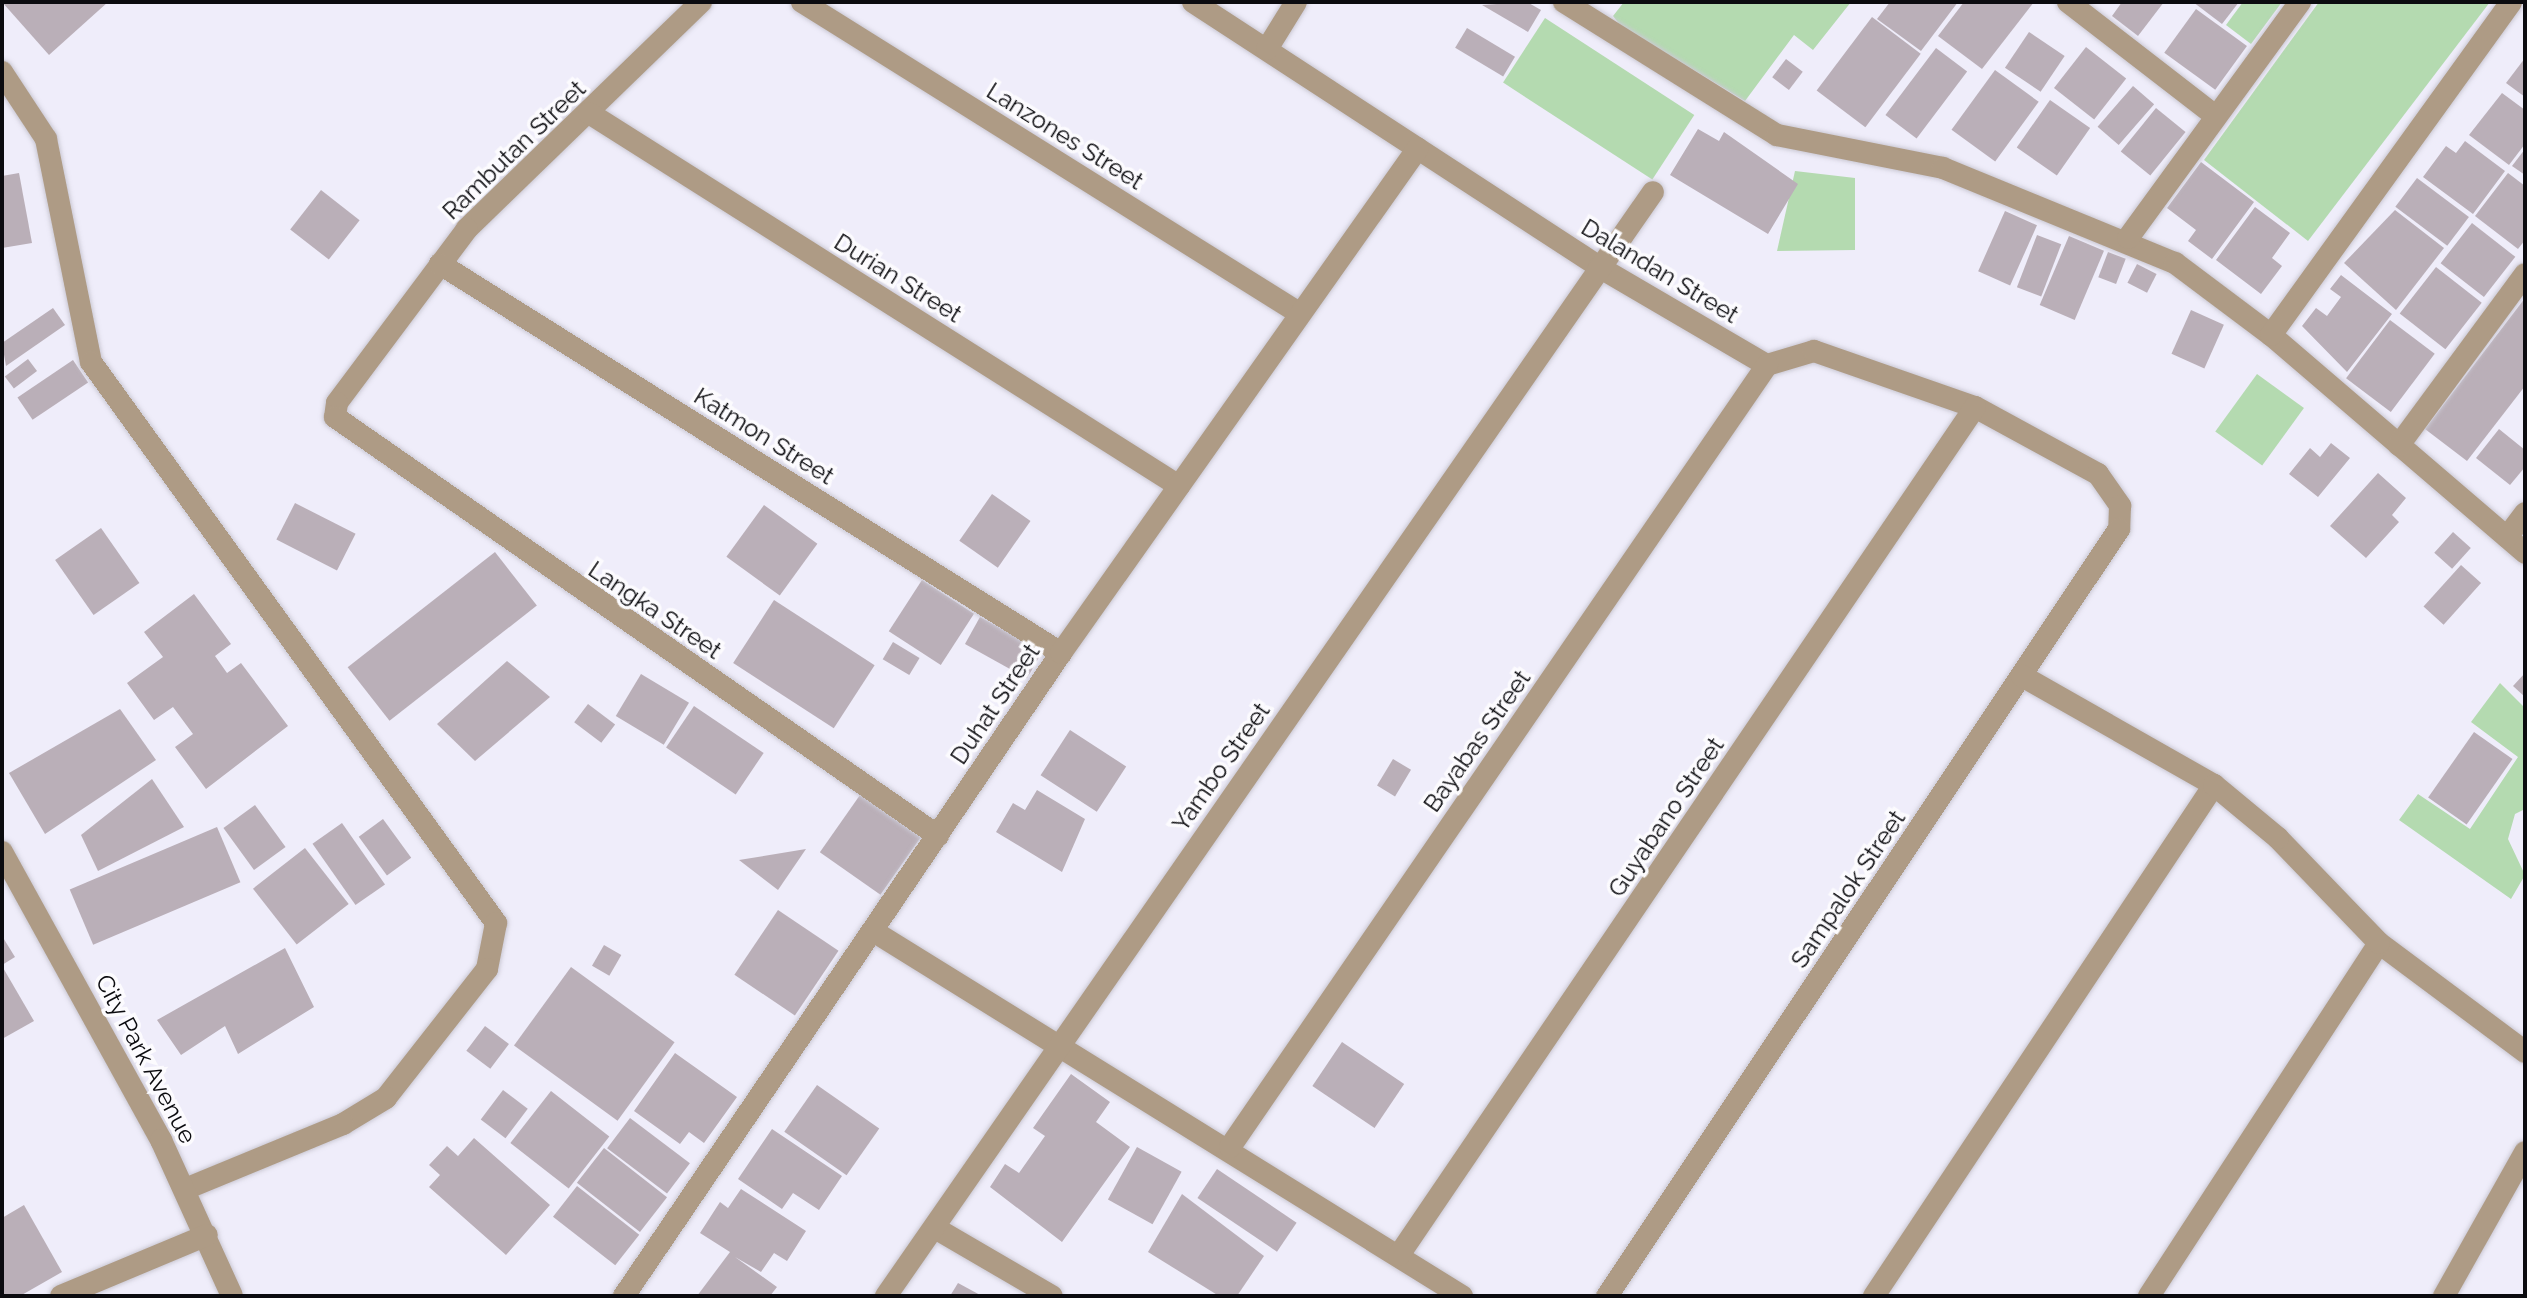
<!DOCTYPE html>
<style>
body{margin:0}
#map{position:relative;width:2527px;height:1298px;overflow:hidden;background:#efedfa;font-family:Raleway,sans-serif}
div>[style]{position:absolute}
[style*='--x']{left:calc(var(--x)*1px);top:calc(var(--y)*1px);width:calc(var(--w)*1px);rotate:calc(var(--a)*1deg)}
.green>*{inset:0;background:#b4dab0;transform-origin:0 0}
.building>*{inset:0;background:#baafb8;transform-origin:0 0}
.roads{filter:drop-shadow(0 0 2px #cbc9d4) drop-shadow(0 0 2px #cbc9d4)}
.minor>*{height:22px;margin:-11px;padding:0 11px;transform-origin:11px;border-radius:11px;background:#ae9b85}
span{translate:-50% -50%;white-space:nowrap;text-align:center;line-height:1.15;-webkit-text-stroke:7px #fcfbfe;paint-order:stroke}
.street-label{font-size:24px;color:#0b0b0f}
.frame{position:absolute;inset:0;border:4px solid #0b0b0f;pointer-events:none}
</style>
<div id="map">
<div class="green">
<i style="clip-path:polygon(1624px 2px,1851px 2px,1813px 50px,1794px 35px,1745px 101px,1620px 25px,1613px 16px)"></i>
<i style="clip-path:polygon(2243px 2px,2282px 2px,2251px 44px,2226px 25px)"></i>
<i style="clip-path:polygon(2319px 2px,2490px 2px,2308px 241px,2204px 160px)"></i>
<i style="left:1545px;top:18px;width:178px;height:77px;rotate:33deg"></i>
<i style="clip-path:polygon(1795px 171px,1855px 178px,1855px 250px,1777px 251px)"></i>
<i style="left:2257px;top:374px;width:58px;height:71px;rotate:36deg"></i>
<i style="clip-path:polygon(2500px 683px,2525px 708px,2525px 809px,2515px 814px,2508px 839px,2525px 875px,2511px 899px,2399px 820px,2418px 794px,2470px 829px,2518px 757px,2471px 722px)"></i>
</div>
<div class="building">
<i style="clip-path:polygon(2px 2px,108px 2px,49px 55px)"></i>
<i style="clip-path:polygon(1527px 2px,1541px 10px,1528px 32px,1482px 5px)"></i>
<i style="clip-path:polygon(1890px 2px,1958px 2px,1921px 51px,1877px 19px)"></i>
<i style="clip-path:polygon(1964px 2px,2034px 2px,1982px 69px,1938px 36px)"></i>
<i style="clip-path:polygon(2122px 2px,2164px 2px,2138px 36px,2112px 16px)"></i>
<i style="clip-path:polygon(2193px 2px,2239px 2px,2222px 24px)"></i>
<i style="left:2196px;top:9px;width:63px;height:54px;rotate:36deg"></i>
<i style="left:1872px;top:17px;width:61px;height:92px;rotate:37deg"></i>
<i style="left:1467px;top:28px;width:56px;height:23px;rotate:31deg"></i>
<i style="left:2029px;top:32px;width:43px;height:43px;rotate:34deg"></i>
<i style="left:2086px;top:47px;width:51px;height:52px;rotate:38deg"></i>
<i style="left:1936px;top:48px;width:39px;height:84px;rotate:37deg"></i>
<i style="clip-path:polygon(2525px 58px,2525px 97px,2506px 83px)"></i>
<i style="left:1786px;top:59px;width:21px;height:23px;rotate:37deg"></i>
<i style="left:1995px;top:70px;width:54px;height:74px;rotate:36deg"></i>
<i style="left:2133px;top:86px;width:28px;height:54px;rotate:41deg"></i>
<i style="clip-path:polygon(2502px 93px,2525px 110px,2525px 144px,2509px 165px,2469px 135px)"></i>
<i style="left:2050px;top:100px;width:49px;height:58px;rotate:35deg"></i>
<i style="left:2156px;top:108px;width:38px;height:56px;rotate:39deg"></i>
<i style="clip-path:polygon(1698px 129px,1719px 141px,1724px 132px,1798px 184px,1768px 234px,1670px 175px)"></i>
<i style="clip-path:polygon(2465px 141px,2505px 171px,2473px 214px,2423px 177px,2446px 146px,2456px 153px)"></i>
<i style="clip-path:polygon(2525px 149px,2525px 175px,2512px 166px)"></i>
<i style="clip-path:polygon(2201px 162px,2254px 202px,2212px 259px,2188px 241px,2196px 230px,2167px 208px)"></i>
<i style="clip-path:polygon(19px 173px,32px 243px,2px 248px,2px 176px)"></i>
<i style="clip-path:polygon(2508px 173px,2525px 186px,2525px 240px,2518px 249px,2475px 216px)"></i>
<i style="left:2417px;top:178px;width:65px;height:36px;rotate:37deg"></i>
<i style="left:321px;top:190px;width:49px;height:50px;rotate:38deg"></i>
<i style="clip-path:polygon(2255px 207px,2290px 233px,2272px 258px,2282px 266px,2261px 294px,2216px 260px)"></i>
<i style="clip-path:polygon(2395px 210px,2444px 248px,2396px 310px,2344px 263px)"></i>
<i style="left:2005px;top:211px;width:35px;height:66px;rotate:24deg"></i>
<i style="left:2472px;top:223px;width:55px;height:51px;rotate:38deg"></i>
<i style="left:2037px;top:235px;width:26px;height:56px;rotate:21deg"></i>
<i style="left:2069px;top:236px;width:38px;height:75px;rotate:23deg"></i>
<i style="left:2108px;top:252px;width:19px;height:27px;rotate:21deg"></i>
<i style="left:2137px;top:264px;width:22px;height:21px;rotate:27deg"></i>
<i style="left:2436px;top:267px;width:58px;height:59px;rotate:38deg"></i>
<i style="clip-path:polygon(2341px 275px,2392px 314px,2347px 372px,2302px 326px,2316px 308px,2327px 316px,2341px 297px,2330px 289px)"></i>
<i style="clip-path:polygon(2525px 298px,2525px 386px,2467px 461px,2425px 429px)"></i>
<i style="clip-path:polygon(53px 308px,65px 325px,6px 366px,2px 343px)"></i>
<i style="left:2191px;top:310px;width:36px;height:48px;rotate:24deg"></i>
<i style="left:2390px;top:320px;width:56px;height:73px;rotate:37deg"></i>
<i style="left:28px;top:359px;width:15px;height:29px;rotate:53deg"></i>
<i style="left:73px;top:360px;width:27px;height:67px;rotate:56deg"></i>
<i style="clip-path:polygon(2499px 429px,2525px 450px,2525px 467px,2510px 485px,2476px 458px)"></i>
<i style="clip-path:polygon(2331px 443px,2350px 458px,2318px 497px,2289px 474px,2310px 448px,2320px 457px)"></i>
<i style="clip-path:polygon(2378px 473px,2406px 498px,2392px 515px,2399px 522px,2366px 558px,2330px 526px)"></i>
<i style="left:992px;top:494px;width:47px;height:57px;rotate:35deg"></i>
<i style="left:295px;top:503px;width:68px;height:41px;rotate:27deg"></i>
<i style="left:764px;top:505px;width:66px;height:64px;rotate:36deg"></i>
<i style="left:101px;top:528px;width:67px;height:56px;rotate:55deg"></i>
<i style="left:2453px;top:532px;width:24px;height:28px;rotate:42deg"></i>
<i style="left:495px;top:552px;width:68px;height:187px;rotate:52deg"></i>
<i style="left:2461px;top:565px;width:27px;height:56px;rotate:42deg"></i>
<i style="left:922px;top:580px;width:62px;height:61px;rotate:33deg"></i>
<i style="clip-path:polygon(194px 594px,231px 644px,215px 656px,227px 673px,241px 663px,288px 726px,206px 789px,175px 747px,193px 734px,173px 707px,154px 720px,127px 683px,163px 657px,144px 632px)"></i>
<i style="left:774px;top:600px;width:120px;height:75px;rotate:33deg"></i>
<i style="left:980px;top:617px;width:71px;height:31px;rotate:29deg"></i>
<i style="left:893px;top:642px;width:31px;height:20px;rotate:31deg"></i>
<i style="clip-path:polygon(507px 661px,550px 697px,475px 761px,437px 724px)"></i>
<i style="clip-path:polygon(2525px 673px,2525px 697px,2513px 686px)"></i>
<i style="left:641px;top:674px;width:56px;height:49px;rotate:31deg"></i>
<i style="left:588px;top:704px;width:34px;height:23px;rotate:37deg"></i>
<i style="left:694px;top:706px;width:84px;height:50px;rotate:34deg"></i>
<i style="clip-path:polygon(120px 709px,156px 760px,45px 834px,9px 773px)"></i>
<i style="left:1070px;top:730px;width:67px;height:54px;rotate:33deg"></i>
<i style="left:2474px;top:732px;width:47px;height:80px;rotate:35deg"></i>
<i style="left:1393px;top:759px;width:21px;height:31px;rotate:31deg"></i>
<i style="clip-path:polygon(152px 779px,184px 827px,98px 871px,81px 835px)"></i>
<i style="clip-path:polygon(1037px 790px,1085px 819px,1062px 872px,996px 832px,1013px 803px,1025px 810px)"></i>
<i style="left:860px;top:795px;width:74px;height:70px;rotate:35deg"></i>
<i style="left:255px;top:805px;width:52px;height:39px;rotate:54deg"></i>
<i style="left:383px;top:819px;width:48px;height:30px;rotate:54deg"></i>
<i style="left:342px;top:823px;width:75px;height:36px;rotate:55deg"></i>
<i style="left:217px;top:827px;width:60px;height:160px;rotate:67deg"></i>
<i style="left:305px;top:848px;width:71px;height:66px;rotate:52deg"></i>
<i style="clip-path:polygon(806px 849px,778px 890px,739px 860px)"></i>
<i style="left:778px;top:910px;width:73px;height:78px;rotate:34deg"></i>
<i style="clip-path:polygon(2px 936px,15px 957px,2px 965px)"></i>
<i style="left:604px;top:945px;width:20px;height:24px;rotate:30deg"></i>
<i style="clip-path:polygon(285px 948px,314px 1007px,238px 1054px,225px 1026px,181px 1055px,157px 1020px)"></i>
<i style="clip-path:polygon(2px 966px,34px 1021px,2px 1039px)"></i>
<i style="left:571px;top:967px;width:128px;height:97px;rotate:36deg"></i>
<i style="left:485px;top:1026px;width:30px;height:31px;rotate:37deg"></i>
<i style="left:1342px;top:1042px;width:75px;height:53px;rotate:34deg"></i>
<i style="clip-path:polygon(675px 1053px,737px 1097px,704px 1143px,689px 1132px,680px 1144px,634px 1111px)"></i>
<i style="clip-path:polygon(1071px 1074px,1110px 1102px,1096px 1122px,1130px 1147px,1062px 1242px,990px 1187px,1005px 1164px,1019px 1173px,1045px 1136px,1033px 1128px)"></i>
<i style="left:817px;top:1085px;width:76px;height:57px;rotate:35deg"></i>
<i style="left:503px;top:1090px;width:31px;height:37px;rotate:37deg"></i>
<i style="left:551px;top:1091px;width:74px;height:66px;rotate:38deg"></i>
<i style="left:630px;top:1118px;width:75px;height:38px;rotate:37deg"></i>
<i style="clip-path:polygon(772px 1129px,842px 1176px,819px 1210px,793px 1193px,782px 1209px,738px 1179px)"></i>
<i style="clip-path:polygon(474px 1138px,550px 1205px,506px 1255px,429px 1187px,440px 1175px,429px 1165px,447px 1146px,458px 1156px)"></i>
<i style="left:1137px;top:1147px;width:51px;height:60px;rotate:29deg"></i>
<i style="left:604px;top:1148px;width:80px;height:44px;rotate:38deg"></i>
<i style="left:1217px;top:1169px;width:96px;height:35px;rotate:34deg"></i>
<i style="left:577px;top:1186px;width:79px;height:39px;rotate:38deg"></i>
<i style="clip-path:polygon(741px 1189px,806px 1231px,787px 1261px,774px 1253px,761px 1272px,735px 1257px,777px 1287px,770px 1296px,697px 1296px,730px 1252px,700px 1233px,720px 1202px,728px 1208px)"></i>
<i style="clip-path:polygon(1182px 1194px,1264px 1256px,1237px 1296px,1219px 1296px,1148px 1252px)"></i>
<i style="clip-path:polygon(24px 1205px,62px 1272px,20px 1296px,2px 1296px,2px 1218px)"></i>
<i style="clip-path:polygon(958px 1283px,982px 1296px,950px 1296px)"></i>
</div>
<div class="roads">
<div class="minor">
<i style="--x:701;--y:2;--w:326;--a:135.9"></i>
<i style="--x:467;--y:229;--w:217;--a:126.8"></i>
<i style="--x:337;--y:403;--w:14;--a:98"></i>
<i style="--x:335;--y:417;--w:734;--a:34.79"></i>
<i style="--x:802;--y:2;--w:586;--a:32.04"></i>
<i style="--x:1193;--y:2;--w:485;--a:33.1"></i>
<i style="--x:1599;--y:267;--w:194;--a:30.3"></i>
<i style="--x:1767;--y:365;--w:49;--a:-16.6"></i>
<i style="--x:1814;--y:351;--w:170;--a:19.2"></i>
<i style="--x:1975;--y:407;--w:140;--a:28.6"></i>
<i style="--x:2098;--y:474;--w:39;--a:55"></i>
<i style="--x:2120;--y:506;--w:23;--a:92"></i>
<i style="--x:2119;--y:529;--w:922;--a:123.72"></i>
<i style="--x:1564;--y:2;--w:251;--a:32"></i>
<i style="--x:1777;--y:135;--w:169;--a:11.2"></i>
<i style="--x:1943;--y:168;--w:251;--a:22.3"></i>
<i style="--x:2175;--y:263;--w:120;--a:36.9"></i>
<i style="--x:2271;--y:335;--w:335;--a:40.6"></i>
<i style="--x:2068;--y:2;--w:185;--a:37.7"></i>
<i style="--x:1267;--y:49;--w:55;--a:-58.3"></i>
<i style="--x:2;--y:72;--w:80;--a:56.7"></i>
<i style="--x:46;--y:139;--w:227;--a:78.6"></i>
<i style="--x:91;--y:362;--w:692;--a:54.17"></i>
<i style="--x:496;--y:923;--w:47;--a:101.1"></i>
<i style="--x:487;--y:969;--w:164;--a:128.1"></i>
<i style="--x:386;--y:1098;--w:50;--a:148.8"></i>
<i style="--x:343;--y:1124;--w:171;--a:157.6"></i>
<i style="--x:589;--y:113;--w:698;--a:32.3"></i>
<i style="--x:2128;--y:238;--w:292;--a:-53.9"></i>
<i style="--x:440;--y:264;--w:733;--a:32.06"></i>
<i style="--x:2271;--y:335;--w:410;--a:-54.2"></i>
<i style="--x:2399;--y:445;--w:212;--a:-53.6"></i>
<i style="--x:2507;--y:537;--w:30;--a:-53"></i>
<i style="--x:2;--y:852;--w:329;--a:61.1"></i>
<i style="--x:161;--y:1140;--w:171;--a:65.5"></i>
<i style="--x:873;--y:931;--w:693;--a:31.79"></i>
<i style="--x:2379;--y:943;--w:182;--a:36.7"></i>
<i style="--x:1230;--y:1147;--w:949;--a:-55.52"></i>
<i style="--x:935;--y:1228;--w:135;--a:30.2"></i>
<i style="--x:1399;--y:1255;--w:1025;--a:-55.81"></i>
<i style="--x:61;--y:1296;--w:158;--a:-22.7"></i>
<i style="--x:624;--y:1296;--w:777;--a:-55.8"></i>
<i style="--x:1061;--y:653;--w:618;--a:-54.74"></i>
<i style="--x:886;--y:1296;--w:1344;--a:-55.21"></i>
<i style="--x:1874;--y:1296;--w:614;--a:-56.36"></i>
<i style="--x:2214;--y:785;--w:221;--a:-150.4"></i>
<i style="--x:2149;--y:1296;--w:421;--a:-56.9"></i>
<i style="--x:2379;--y:943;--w:146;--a:-133.9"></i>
<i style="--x:2278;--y:838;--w:83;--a:-140.4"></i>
<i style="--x:2444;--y:1296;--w:165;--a:-60.6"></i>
</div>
</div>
<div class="street-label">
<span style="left:1065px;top:136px;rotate:32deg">Lanzones Street</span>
<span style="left:514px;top:150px;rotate:-44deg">Rambutan Street</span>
<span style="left:1660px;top:271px;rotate:31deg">Dalandan Street</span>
<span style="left:898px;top:278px;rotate:32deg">Durian Street</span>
<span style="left:764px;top:436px;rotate:32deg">Katmon Street</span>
<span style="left:655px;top:610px;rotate:34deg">Langka Street</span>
<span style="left:995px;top:704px;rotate:-56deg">Duhat Street</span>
<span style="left:1477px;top:741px;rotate:-55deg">Bayabas Street</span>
<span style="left:1221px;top:767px;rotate:-55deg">Yambo Street</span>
<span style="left:1666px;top:817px;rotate:-56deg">Guyabano Street</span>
<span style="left:1848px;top:889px;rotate:-56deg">Sampalok Street</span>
<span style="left:146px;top:1059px;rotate:62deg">City Park Avenue</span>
</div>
<div class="frame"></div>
</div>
